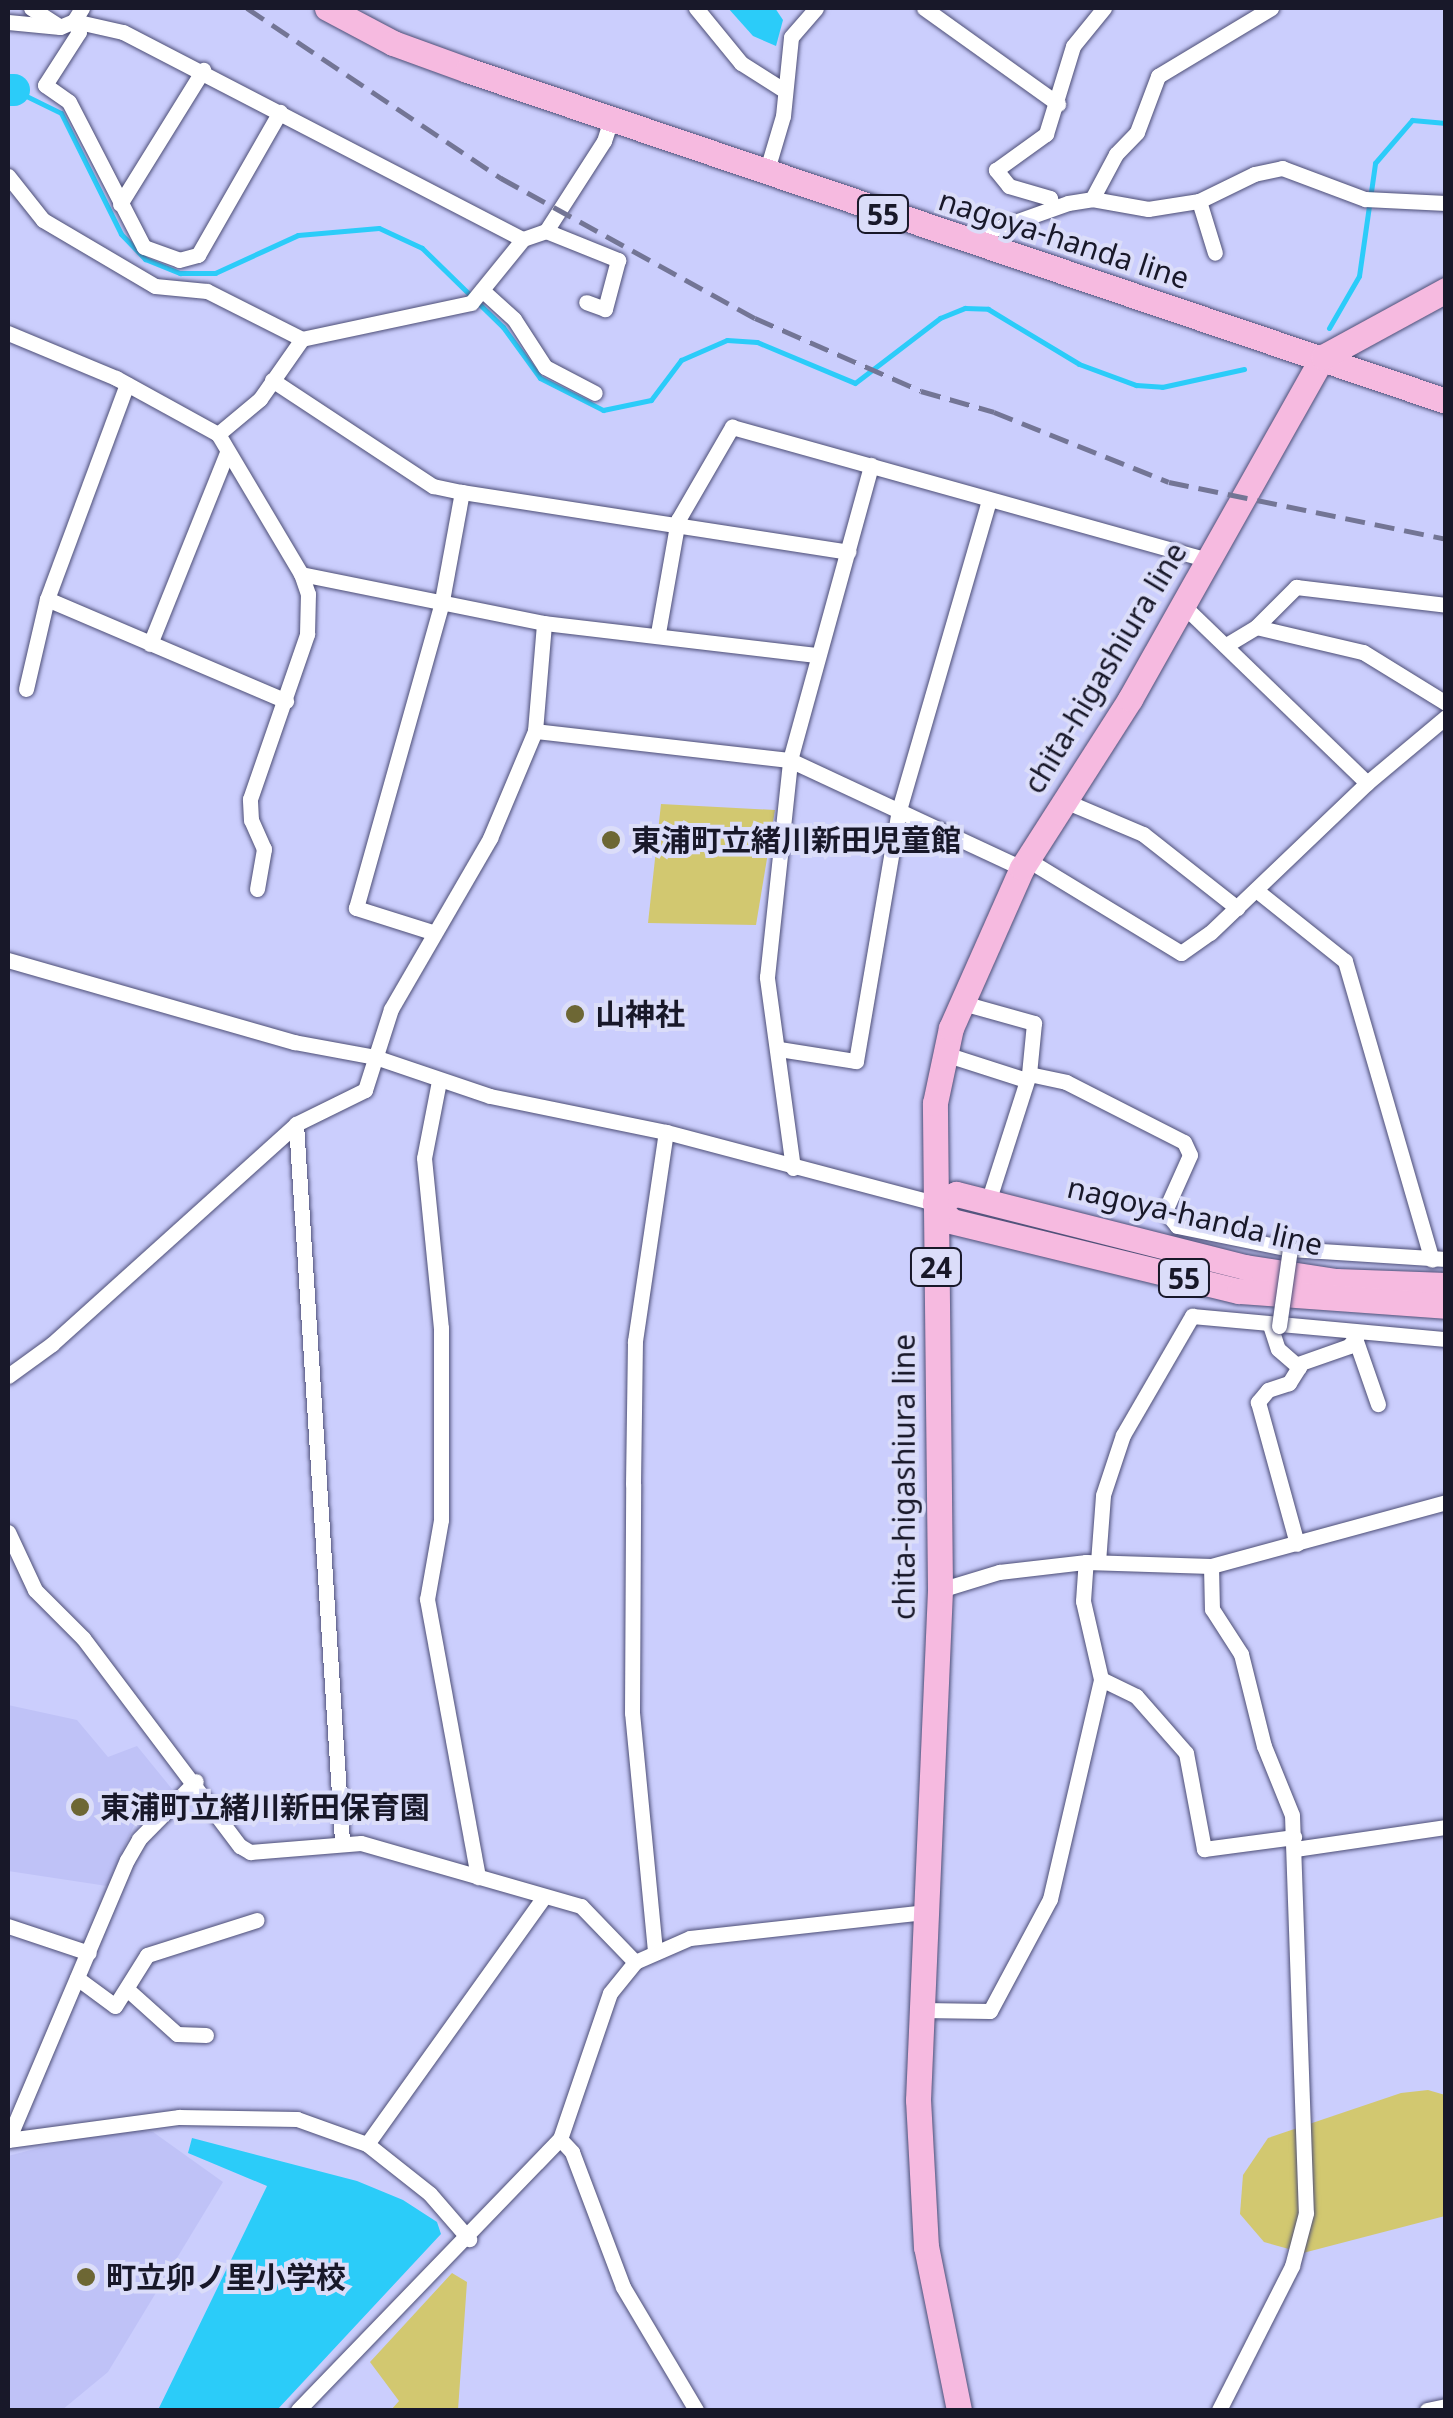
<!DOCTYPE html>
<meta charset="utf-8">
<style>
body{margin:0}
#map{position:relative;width:1453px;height:2418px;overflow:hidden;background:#cbcefd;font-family:"Noto Sans","Noto Sans JP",sans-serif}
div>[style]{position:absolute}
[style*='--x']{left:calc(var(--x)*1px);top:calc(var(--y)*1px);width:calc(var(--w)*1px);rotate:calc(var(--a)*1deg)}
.built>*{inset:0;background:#bfc2f7}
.green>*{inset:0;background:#d2c870}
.water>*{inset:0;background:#2bccf9}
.stream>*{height:5px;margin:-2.5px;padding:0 2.5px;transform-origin:2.5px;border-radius:2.5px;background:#2bccf9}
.river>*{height:32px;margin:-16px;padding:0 16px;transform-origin:16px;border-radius:16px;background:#2bccf9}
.roads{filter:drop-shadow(0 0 2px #4d4e76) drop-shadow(0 0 2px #4d4e76)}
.minor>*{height:15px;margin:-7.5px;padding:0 7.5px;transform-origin:7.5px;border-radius:7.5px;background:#fff}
.primary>*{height:25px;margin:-12.5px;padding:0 12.5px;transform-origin:12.5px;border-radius:12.5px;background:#f6bae0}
.rail>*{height:5px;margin-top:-2.5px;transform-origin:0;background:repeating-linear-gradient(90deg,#737595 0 20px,transparent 0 30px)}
.bridges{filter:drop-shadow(0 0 2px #4d4e76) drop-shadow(0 0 2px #4d4e76)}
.minor-bridge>*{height:15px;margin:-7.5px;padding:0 7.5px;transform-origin:7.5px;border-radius:7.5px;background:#fff}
.dots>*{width:28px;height:28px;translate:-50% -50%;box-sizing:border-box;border:5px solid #dbddf9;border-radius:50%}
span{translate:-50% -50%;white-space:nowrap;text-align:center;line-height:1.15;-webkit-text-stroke:8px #dbddf9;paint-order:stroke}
.shield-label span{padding:2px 8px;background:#dbddf9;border:2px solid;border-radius:8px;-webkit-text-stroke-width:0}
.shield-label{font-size:28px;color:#181829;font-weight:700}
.street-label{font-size:30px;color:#181829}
.poi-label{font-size:30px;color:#181829;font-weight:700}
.left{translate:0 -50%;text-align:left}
.frame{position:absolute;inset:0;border:10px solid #181829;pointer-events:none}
</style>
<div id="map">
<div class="built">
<i style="clip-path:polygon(8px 1705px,77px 1720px,108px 1757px,137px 1746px,172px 1789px,134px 1825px,107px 1886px,8px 1871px)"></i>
<i style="clip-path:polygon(119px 2127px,153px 2132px,223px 2182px,108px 2372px,62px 2410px,8px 2410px,8px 2156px)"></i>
</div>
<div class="green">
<i style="clip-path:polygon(661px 804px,775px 810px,756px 925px,648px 923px)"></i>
<i style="clip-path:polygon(1428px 2090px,1445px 2095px,1445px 2216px,1303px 2253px,1264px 2242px,1240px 2214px,1243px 2175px,1268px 2138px,1401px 2093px)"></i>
<i style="clip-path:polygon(452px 2273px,467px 2282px,458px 2410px,391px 2410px,399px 2401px,370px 2362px)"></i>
</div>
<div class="water">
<i style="clip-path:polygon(728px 8px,775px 8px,783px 20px,776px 46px,753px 36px)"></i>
<i style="clip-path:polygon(192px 2138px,357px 2181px,403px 2200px,437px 2222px,441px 2234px,277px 2410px,158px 2410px,267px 2186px,188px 2153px)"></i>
</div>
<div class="stream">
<i style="--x:14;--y:90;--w:52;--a:26.1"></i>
<i style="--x:61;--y:113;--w:135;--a:63.6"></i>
<i style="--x:121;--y:234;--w:35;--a:46"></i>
<i style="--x:145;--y:259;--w:38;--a:22"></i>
<i style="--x:180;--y:273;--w:35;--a:0"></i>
<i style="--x:215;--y:273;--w:91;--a:-24.6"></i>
<i style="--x:298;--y:235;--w:81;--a:-4.9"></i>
<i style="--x:379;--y:228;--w:47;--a:24.9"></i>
<i style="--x:422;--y:248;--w:113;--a:44.3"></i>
<i style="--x:503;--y:327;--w:63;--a:54"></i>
<i style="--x:540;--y:378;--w:71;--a:26.9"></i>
<i style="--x:603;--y:410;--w:49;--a:-11.8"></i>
<i style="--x:651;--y:400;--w:50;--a:-53.1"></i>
<i style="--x:681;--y:360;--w:50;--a:-23.5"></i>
<i style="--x:727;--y:340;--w:30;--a:4"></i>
<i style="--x:757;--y:342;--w:106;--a:22.7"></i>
<i style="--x:855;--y:383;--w:107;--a:-37.4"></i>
<i style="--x:940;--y:318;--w:27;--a:-22"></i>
<i style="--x:965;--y:308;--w:23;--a:2"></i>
<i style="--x:988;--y:309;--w:106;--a:31.1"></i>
<i style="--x:1079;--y:364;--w:61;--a:20.2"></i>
<i style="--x:1136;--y:385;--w:26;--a:4"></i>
<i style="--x:1162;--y:387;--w:84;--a:-12.4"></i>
<i style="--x:1329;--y:328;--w:60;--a:-60"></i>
<i style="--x:1359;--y:276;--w:114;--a:-81.9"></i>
<i style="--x:1375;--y:163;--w:57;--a:-49.3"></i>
<i style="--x:1412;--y:120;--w:34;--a:5"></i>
</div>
<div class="river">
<i style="--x:8;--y:90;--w:6;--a:0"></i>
</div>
<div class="roads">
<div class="minor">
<i style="--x:31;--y:8;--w:31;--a:33"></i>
<i style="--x:82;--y:8;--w:15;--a:122"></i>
<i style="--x:74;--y:21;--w:12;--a:66"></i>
<i style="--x:79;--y:32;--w:63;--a:122.7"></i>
<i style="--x:45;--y:85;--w:29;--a:35"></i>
<i style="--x:69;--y:102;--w:163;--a:62.7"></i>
<i style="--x:144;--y:247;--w:37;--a:20"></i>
<i style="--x:179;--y:260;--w:20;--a:-15"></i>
<i style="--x:198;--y:255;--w:165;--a:-60.2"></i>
<i style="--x:696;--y:8;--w:71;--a:50.7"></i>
<i style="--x:741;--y:63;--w:49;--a:32.4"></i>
<i style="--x:924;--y:8;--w:165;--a:35.6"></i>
<i style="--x:8;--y:22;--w:52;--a:5.5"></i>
<i style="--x:60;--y:27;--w:15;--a:-23"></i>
<i style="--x:74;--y:21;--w:50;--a:12.7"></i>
<i style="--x:123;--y:32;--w:450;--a:27.4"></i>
<i style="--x:523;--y:239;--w:82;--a:129.1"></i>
<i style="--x:471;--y:303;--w:173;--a:168"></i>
<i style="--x:302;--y:339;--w:73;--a:125"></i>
<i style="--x:260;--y:399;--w:55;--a:140.2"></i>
<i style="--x:766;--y:173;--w:59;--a:-73.4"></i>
<i style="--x:783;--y:116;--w:79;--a:-84.2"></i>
<i style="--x:791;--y:37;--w:38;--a:-49"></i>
<i style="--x:8;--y:176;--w:56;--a:51.5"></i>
<i style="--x:43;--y:220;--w:130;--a:30.5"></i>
<i style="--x:155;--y:286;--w:52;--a:5.5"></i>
<i style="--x:207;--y:291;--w:106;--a:26.8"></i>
<i style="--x:1092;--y:199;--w:51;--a:-61.9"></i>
<i style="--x:1116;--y:154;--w:30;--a:-46"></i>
<i style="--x:1137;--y:132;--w:60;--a:-69.4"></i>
<i style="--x:1158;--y:76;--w:132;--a:-31"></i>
<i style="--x:1199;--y:201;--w:54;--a:72.9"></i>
<i style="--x:120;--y:204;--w:158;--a:-58.2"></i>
<i style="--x:1052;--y:206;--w:8;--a:-104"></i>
<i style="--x:1050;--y:198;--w:43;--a:-163.7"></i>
<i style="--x:1009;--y:186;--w:21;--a:-129"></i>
<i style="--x:996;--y:170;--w:62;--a:-35.8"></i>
<i style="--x:1046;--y:134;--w:92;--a:-72.9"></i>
<i style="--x:1073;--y:46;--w:49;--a:-50.8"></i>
<i style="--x:546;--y:231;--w:107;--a:-57.2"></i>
<i style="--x:604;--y:141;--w:22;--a:-72"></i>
<i style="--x:523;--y:239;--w:24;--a:-19"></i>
<i style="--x:546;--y:231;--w:78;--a:21.9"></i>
<i style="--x:618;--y:260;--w:51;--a:104.9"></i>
<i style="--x:605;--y:309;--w:20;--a:-160"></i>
<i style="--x:967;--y:239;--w:107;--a:-19.6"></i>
<i style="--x:1068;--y:203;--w:24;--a:-9"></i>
<i style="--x:1092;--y:199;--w:57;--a:10.1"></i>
<i style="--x:1148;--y:209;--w:52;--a:-8.9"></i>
<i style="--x:1199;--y:201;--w:61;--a:-26.1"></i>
<i style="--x:1254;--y:174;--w:29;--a:-12"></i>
<i style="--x:1282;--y:168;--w:89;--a:20.5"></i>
<i style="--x:1365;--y:199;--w:81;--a:2.8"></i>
<i style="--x:482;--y:290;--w:43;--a:42.2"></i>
<i style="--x:514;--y:319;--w:57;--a:57.1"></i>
<i style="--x:545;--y:367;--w:56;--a:27.5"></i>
<i style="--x:8;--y:333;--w:117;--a:22.6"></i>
<i style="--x:116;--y:378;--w:116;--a:28.8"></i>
<i style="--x:218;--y:434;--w:163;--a:59.3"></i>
<i style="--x:301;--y:574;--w:248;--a:11.4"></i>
<i style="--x:544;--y:623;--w:275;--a:6.7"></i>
<i style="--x:272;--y:380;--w:193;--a:33.4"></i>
<i style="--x:433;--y:486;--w:30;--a:12"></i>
<i style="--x:47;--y:599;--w:260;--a:23.1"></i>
<i style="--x:1256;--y:627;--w:110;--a:13.2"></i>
<i style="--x:1363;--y:652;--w:97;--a:31.6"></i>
<i style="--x:658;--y:633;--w:115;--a:-80"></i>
<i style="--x:678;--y:520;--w:108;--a:-59.9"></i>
<i style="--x:732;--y:427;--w:494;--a:15.6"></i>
<i style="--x:150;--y:644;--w:207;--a:-68.1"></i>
<i style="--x:1228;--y:644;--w:33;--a:-31"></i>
<i style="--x:1256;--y:627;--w:57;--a:-45"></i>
<i style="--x:1296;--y:587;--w:151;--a:6.8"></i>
<i style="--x:26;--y:689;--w:92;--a:-76.9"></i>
<i style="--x:47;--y:599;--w:229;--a:-69.6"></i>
<i style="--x:535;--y:731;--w:257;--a:6.5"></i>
<i style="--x:790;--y:760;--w:256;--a:25"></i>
<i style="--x:1367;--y:783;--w:103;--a:-39.9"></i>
<i style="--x:1065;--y:801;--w:85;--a:22.9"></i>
<i style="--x:1143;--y:834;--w:120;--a:38.2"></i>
<i style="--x:1028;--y:860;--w:179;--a:31.3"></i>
<i style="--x:1181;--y:953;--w:35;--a:-35"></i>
<i style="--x:1210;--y:933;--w:217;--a:-43.7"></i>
<i style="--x:1367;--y:783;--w:255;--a:-136"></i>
<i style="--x:257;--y:889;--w:41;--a:-80.1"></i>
<i style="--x:264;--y:849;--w:32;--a:-114"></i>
<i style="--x:251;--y:820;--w:21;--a:-93"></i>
<i style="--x:250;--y:799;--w:175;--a:-70.9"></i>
<i style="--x:307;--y:634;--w:40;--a:-88.6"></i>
<i style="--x:308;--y:594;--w:21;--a:-109"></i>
<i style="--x:1256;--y:890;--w:114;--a:38.6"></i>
<i style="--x:1345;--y:961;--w:311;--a:73.8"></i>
<i style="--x:432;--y:932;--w:80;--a:-162.5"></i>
<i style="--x:356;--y:908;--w:314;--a:-74.3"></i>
<i style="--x:441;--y:606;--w:116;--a:-79.6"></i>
<i style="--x:462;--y:492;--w:391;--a:8.8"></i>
<i style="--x:8;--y:960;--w:298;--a:16"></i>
<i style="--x:294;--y:1042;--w:82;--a:10.5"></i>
<i style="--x:375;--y:1057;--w:121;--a:18.7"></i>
<i style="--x:490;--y:1096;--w:180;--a:11.6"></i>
<i style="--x:666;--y:1132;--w:278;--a:14.8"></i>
<i style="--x:959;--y:1002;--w:78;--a:15.6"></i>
<i style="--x:1034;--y:1023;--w:51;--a:95.6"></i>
<i style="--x:1029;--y:1074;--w:38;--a:12"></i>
<i style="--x:1066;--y:1082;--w:132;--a:27"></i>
<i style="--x:1184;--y:1142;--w:14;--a:65"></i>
<i style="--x:1190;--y:1155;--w:61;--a:114.1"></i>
<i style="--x:1165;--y:1211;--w:19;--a:51"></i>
<i style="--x:1177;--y:1226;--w:115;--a:11.5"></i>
<i style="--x:1290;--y:1249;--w:156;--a:3.7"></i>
<i style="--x:779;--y:1049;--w:78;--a:8.9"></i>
<i style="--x:856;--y:1061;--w:255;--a:-80.3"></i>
<i style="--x:899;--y:810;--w:322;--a:-73.8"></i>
<i style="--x:945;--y:1054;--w:85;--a:17.8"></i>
<i style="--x:439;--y:1081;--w:78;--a:101"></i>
<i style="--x:424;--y:1158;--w:171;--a:84.3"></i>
<i style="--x:441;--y:1328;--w:192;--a:90"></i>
<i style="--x:441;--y:1520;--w:80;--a:100"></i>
<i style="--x:427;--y:1599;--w:283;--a:79.6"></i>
<i style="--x:296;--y:1124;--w:719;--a:86.33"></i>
<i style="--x:793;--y:1168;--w:193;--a:-97.8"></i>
<i style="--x:767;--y:977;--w:218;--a:-83.9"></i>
<i style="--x:790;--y:760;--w:306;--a:-74.6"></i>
<i style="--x:988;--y:1202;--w:134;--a:-72.2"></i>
<i style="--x:1270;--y:1325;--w:25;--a:72"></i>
<i style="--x:1278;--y:1349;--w:28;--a:41"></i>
<i style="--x:1299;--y:1367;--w:19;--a:122"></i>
<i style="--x:1289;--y:1383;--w:22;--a:162"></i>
<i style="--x:1268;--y:1390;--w:16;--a:130"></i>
<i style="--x:1258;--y:1402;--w:147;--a:74.6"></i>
<i style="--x:1356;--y:1341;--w:67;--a:70.8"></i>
<i style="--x:1298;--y:1364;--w:54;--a:-19.4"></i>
<i style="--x:1349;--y:1346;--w:15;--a:-53"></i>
<i style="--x:8;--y:1376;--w:54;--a:-36"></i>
<i style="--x:52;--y:1344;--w:329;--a:-42"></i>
<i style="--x:296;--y:1124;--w:77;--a:-26.2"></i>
<i style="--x:365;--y:1090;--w:85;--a:-72.2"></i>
<i style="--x:391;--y:1009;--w:198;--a:-59.9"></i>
<i style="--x:490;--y:838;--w:116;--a:-67.2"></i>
<i style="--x:535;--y:731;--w:108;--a:-85.2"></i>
<i style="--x:8;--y:1532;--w:64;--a:65"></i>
<i style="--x:35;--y:1590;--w:68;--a:45"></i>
<i style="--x:83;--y:1638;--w:261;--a:53"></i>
<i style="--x:240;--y:1846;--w:12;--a:31"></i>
<i style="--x:250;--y:1852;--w:111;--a:-4.6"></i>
<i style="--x:361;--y:1843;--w:229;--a:16"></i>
<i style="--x:581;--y:1906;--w:78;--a:46"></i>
<i style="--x:1098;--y:1562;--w:67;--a:-85.7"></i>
<i style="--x:1103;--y:1495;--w:63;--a:-71.6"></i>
<i style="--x:1123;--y:1435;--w:138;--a:-59.9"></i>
<i style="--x:1192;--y:1316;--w:255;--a:5.2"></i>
<i style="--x:1211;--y:1566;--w:43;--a:88.7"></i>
<i style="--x:1212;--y:1609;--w:54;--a:57.2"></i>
<i style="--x:1241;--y:1654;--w:95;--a:76"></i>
<i style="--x:1264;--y:1746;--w:74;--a:67.9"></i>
<i style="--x:1292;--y:1815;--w:398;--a:88"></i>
<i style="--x:1306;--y:2213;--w:55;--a:104.8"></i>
<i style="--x:1292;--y:2266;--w:161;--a:116.9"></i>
<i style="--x:940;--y:1590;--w:62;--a:-17"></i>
<i style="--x:999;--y:1572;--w:88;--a:-6.6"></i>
<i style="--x:1086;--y:1562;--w:125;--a:1.8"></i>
<i style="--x:1211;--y:1566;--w:244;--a:-15.2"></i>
<i style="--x:1101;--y:1679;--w:39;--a:26"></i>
<i style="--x:1136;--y:1696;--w:76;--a:48.7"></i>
<i style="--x:1186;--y:1753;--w:98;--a:79.4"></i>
<i style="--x:1204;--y:1849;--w:91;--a:-7.6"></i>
<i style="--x:1295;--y:1849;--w:153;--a:-8.3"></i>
<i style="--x:8;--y:1926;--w:85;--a:18.4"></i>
<i style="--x:655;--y:1951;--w:239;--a:-95.5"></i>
<i style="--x:632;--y:1713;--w:229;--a:-89.7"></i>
<i style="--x:633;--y:1484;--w:143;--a:-89.2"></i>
<i style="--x:635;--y:1341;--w:211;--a:-81.6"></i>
<i style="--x:77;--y:1978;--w:47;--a:36.4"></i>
<i style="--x:115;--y:2006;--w:60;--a:-57.9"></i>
<i style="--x:147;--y:1955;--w:115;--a:-17.7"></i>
<i style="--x:128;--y:1990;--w:66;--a:41.9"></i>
<i style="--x:177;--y:2034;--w:29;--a:2"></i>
<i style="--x:922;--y:2010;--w:68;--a:0.8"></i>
<i style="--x:990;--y:2011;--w:127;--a:-61.8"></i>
<i style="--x:1050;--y:1899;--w:226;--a:-76.9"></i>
<i style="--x:1101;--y:1679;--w:80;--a:-103"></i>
<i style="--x:1083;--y:1601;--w:39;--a:-86"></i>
<i style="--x:560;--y:2139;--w:18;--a:47"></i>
<i style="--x:572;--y:2152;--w:144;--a:69.3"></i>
<i style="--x:623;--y:2287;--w:143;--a:59.3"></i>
<i style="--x:8;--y:2140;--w:173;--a:-7.7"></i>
<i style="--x:179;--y:2117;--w:118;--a:1"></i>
<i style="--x:297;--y:2119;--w:74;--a:19.7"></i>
<i style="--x:367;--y:2144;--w:80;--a:38.4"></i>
<i style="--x:430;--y:2194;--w:60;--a:49.1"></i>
<i style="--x:8;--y:2140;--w:304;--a:-67"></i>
<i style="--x:127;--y:1860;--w:24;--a:-60"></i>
<i style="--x:139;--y:1839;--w:81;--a:-45.5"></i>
<i style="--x:367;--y:2144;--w:304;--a:-54.4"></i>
<i style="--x:298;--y:2410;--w:377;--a:-46"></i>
<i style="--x:560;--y:2139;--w:154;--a:-71.1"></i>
<i style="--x:610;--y:1993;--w:40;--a:-51"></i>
<i style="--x:635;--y:1962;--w:60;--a:-23.6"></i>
<i style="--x:690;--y:1938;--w:238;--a:-6.3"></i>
<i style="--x:1427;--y:2410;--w:19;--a:-12"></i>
</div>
<div class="primary">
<i style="--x:327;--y:8;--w:75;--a:27.9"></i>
<i style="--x:393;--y:43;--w:79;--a:20"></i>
<i style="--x:467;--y:70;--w:1033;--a:18.68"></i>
<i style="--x:1446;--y:1285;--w:110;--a:-177.9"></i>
<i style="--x:1336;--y:1281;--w:92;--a:-171.3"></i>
<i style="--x:1245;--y:1267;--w:298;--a:-165.8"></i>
<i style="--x:956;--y:1194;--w:23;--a:157"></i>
<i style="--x:935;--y:1203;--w:24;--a:48"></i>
<i style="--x:951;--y:1221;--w:296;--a:13.7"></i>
<i style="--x:1239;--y:1291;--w:208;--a:4.1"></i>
<i style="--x:959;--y:2410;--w:166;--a:-101.4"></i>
<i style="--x:926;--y:2247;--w:147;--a:-93.1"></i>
<i style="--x:918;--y:2100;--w:510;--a:-87.53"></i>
<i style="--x:940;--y:1590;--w:487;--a:-90.6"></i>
<i style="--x:935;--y:1103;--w:77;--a:-78"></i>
<i style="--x:951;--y:1028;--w:175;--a:-66.1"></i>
<i style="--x:1022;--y:868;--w:201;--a:-57.4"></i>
<i style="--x:1130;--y:699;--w:393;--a:-60.6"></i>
<i style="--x:1323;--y:357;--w:140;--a:-28.6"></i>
</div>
</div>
<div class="rail">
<i style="--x:247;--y:8;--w:306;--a:33.8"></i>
<i style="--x:501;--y:178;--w:290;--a:28.9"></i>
<i style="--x:755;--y:318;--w:181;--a:23.7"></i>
<i style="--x:921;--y:391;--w:76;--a:16"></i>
<i style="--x:994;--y:412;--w:188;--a:21.8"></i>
<i style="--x:1169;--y:482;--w:283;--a:11.6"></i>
</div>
<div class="bridges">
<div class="minor-bridge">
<i style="--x:1279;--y:1326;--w:78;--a:-81.9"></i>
</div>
</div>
<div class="dots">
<i style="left:611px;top:840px;background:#6d6734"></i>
<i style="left:575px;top:1014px;background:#6d6734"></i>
<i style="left:80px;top:1807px;background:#6d6734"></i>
<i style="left:86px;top:2277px;background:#6d6734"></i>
</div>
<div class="shield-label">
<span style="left:883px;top:214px">55</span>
<span style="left:936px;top:1267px">24</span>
<span style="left:1184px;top:1278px">55</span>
</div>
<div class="street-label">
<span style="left:1064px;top:239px;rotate:18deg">nagoya-handa line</span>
<span style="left:1105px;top:668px;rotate:-59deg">chita-higashiura line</span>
<span style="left:1195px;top:1216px;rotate:13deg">nagoya-handa line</span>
<span style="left:904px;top:1477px;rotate:-90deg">chita-higashiura line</span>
</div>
<div class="poi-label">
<span class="left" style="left:631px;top:840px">東浦町立緒川新田児童館</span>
<span class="left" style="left:595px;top:1014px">山神社</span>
<span class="left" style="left:100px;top:1807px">東浦町立緒川新田保育園</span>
<span class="left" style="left:106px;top:2277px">町立卯ノ里小学校</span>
</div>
<div class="frame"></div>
</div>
